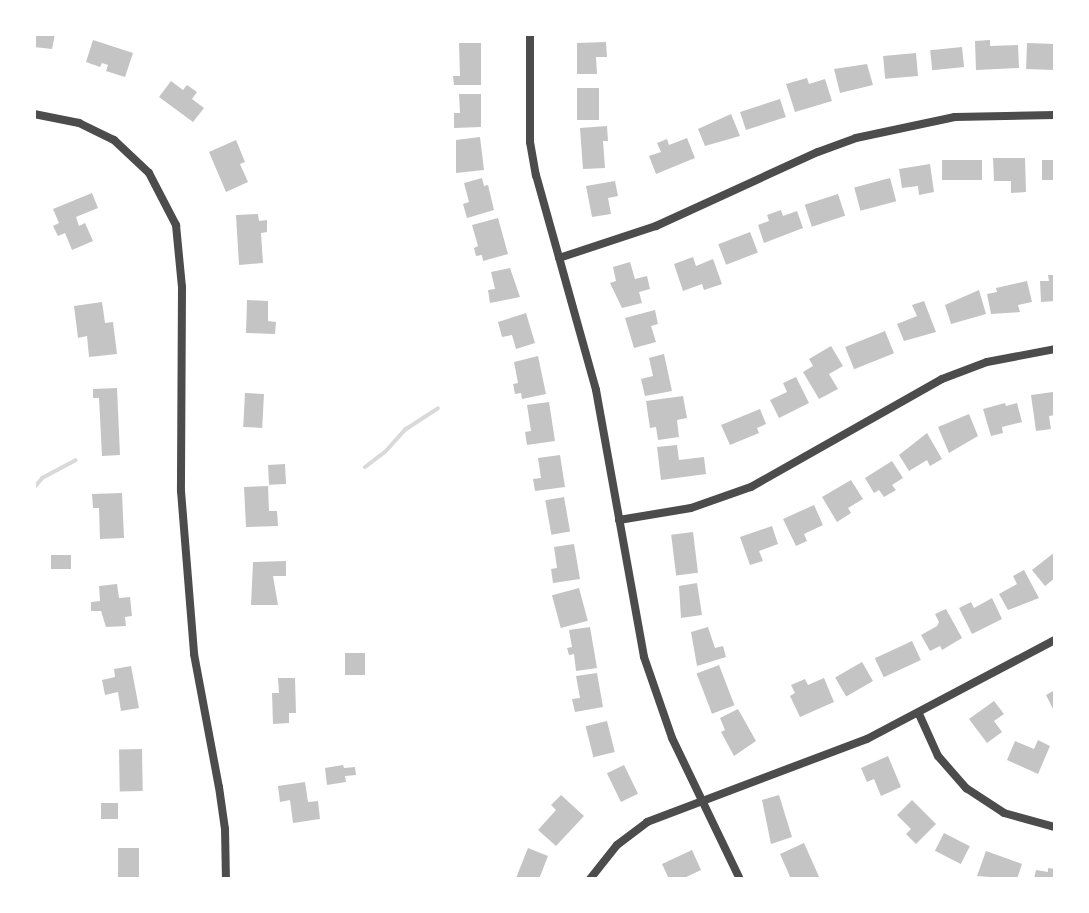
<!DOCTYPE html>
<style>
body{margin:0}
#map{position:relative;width:1089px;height:913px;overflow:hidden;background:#fff;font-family:"Fira Sans Condensed",sans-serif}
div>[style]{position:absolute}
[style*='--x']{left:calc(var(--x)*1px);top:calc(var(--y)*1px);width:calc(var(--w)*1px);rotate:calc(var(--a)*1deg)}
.stream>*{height:4px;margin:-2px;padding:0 2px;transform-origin:2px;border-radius:2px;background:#d9d9d9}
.building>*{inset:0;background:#c4c4c4;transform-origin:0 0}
.minor>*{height:8px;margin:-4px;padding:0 4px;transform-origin:4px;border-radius:4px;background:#4c4c4c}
span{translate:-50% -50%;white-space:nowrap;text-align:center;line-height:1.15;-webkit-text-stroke:7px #fff;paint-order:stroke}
.frame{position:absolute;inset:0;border:36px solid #fff;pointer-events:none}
</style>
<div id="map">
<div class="stream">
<i style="--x:365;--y:467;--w:25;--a:-37"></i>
<i style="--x:385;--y:452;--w:31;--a:-48"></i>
<i style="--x:406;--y:429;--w:38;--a:-33"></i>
<i style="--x:34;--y:488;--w:13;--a:-51"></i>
<i style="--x:42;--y:478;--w:38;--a:-28"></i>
</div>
<div class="building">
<i style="clip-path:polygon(34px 34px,55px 34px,52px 49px,34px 47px)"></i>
<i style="clip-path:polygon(93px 40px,133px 53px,125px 77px,106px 71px,108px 65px,102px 63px,100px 67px,86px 62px)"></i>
<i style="clip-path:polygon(990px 40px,990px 46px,1018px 45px,1019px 68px,976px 70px,975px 41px)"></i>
<i style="clip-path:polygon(606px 42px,607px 57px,596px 57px,597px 74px,577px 74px,577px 43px)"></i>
<i style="clip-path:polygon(459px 43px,481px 43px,481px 85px,454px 85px,453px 76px,460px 76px)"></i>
<i style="left:1027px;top:43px;width:28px;height:26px;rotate:2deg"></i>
<i style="left:962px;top:47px;width:20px;height:32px;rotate:84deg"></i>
<i style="left:916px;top:53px;width:23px;height:33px;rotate:85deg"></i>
<i style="clip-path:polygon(867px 64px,873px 85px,840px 93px,834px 69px)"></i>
<i style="clip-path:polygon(807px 78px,809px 84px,825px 79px,832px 101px,795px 112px,786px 84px)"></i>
<i style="clip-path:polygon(171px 81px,183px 90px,187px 85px,197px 92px,192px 99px,204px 108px,193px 122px,159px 97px)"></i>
<i style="left:577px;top:88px;width:22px;height:32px"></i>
<i style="clip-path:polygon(459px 94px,481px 94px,481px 127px,454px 128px,454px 113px,460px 113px)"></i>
<i style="left:780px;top:99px;width:19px;height:42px;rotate:72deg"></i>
<i style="clip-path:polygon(731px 114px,740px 136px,705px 146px,698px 129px)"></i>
<i style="clip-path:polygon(607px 126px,608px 141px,603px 141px,605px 168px,583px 169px,580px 128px)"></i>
<i style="clip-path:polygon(480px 137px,484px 170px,456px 173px,456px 140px)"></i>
<i style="clip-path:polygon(687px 138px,695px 158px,656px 174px,649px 156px,661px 152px,657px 143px,667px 139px,669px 145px)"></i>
<i style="clip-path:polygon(236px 140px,245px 162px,240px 164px,248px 182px,226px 192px,209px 152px)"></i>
<i style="clip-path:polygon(993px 158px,1025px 158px,1026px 192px,1011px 193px,1011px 181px,994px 181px)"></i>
<i style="left:982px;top:160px;width:20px;height:40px;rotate:90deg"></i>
<i style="left:1042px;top:160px;width:13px;height:20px"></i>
<i style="clip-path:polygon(930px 164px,934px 192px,919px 195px,918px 186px,902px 188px,899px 169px)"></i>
<i style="clip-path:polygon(482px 178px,484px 186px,488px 185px,494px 210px,467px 218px,463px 204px,469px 202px,464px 183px)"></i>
<i style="left:890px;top:178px;width:24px;height:37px;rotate:75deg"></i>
<i style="clip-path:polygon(615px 181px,618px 196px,608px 198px,611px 214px,592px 217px,586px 186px)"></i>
<i style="clip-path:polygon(92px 193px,98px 208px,76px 217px,79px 226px,85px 223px,93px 241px,72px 250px,65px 233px,58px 236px,53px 226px,59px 223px,53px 209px)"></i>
<i style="left:838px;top:194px;width:23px;height:35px;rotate:72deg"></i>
<i style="clip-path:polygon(781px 210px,783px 216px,797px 211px,803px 228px,764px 243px,758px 225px,769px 221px,767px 215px)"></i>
<i style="clip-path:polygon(258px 214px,259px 221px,267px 220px,267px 232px,261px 233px,263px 263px,239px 265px,236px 215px)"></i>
<i style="clip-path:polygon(498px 218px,508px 254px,483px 261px,482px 255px,476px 256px,474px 248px,478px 246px,472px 225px)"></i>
<i style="left:750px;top:232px;width:22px;height:34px;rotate:69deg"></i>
<i style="clip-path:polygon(693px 257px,696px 266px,713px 259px,722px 284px,704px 290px,702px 284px,683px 291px,674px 264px)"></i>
<i style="clip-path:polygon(630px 262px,635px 279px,647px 276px,650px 289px,639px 292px,642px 303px,622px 308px,610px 283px,616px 281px,613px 267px)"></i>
<i style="clip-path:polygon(510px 268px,520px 297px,490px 303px,488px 290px,495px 289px,491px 272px)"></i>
<i style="clip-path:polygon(1048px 275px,1055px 275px,1055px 301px,1041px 302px,1040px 281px,1049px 281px)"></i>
<i style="clip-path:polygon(1027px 281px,1032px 302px,1018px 305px,1020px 312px,991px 314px,987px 294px,997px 292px,996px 288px)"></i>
<i style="clip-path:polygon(979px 290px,986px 314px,951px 324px,945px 305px)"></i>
<i style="clip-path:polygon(247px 300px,268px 301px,268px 321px,276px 322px,275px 334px,246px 333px)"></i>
<i style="clip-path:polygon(924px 301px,936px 332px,904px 341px,897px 324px,917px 316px,912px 305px)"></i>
<i style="clip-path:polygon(102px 302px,105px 323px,113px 322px,117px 354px,89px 357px,87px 336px,78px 338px,74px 306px)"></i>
<i style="clip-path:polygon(655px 310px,658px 324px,651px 326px,656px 342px,634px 348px,625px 318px)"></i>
<i style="clip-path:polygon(526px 313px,535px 343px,516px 349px,512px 335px,502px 337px,498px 322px)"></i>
<i style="left:885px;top:331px;width:24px;height:43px;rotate:68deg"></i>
<i style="clip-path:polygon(831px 346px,843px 366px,829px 374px,838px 389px,819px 399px,803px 372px,813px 366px,809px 359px)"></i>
<i style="clip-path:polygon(664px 354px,672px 391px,645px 396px,641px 379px,653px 376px,649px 358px)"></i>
<i style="clip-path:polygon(538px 356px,546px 394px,522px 399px,521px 393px,515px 394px,513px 384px,518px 383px,514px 362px)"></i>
<i style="clip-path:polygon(796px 377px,809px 403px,779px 418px,770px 400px,787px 392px,783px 383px)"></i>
<i style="clip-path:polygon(117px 388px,120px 455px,102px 456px,99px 398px,93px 398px,93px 389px)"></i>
<i style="clip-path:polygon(1053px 392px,1055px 415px,1049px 416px,1051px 429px,1036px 431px,1031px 395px)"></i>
<i style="left:245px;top:393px;width:19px;height:34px;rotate:3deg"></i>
<i style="clip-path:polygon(683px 396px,687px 418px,677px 420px,679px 437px,658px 440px,656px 427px,650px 428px,646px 401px)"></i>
<i style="clip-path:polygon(549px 402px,555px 441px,527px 445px,525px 432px,531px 431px,527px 405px)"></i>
<i style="clip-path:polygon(1005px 403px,1006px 406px,1017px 403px,1022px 422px,1002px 427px,1003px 433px,991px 436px,983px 409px)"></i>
<i style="clip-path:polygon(760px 409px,766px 424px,757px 428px,759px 433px,730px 445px,721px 425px)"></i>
<i style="clip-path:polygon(969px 414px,978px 436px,949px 453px,938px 427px)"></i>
<i style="clip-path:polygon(927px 433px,942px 459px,930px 466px,927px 460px,909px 471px,899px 455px)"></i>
<i style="clip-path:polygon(677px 445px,679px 460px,704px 457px,706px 474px,661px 480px,657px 447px)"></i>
<i style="clip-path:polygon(560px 455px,565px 487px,535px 491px,533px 479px,541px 478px,538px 458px)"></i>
<i style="clip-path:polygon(892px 461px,903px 478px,892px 485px,896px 490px,884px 497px,879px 490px,874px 493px,865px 478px)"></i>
<i style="left:285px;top:464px;width:20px;height:17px;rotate:87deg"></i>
<i style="clip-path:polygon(851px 480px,863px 499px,848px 508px,851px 513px,837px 522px,822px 497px)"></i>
<i style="clip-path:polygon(268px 486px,269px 511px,277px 511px,278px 526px,246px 527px,244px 487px)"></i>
<i style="clip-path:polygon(122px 493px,124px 538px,100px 539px,99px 508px,93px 508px,92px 494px)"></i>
<i style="left:564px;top:497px;width:35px;height:19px;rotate:80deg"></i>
<i style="clip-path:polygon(814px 505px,823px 525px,804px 534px,807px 541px,796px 546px,783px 519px)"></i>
<i style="clip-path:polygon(772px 526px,778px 544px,759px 551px,763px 561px,750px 565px,740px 537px)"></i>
<i style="left:693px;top:532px;width:41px;height:22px;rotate:83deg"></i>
<i style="clip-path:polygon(574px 544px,580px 579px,553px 583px,551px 569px,557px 568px,554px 547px)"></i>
<i style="clip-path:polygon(1055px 552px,1055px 578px,1045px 586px,1032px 570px)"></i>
<i style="left:51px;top:555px;width:20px;height:14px"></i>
<i style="clip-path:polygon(286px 561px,286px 576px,273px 576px,278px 605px,251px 605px,253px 562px)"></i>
<i style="clip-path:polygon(1024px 570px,1039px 598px,1008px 610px,999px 594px,1017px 584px,1013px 576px)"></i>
<i style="clip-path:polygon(697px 583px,702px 615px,681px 618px,679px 586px)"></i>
<i style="clip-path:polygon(117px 584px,119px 598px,130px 597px,132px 616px,125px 617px,126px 626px,106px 627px,101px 611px,91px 611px,91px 602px,100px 601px,99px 586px)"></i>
<i style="left:579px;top:588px;width:34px;height:28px;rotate:75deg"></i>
<i style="clip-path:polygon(992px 598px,1002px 619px,972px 634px,959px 608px,971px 602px,974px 608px)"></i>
<i style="clip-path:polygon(946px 609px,962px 638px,942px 650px,940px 646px,930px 651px,921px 635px,937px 626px,939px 622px,935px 614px)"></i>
<i style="clip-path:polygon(590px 627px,597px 668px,576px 671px,574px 654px,569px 655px,567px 648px,572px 647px,569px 630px)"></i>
<i style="clip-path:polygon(708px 627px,715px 648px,723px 646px,726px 657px,697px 666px,691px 632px)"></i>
<i style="left:912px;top:641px;width:21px;height:41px;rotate:65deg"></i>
<i style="left:345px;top:653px;width:20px;height:22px"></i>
<i style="left:862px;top:662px;width:22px;height:31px;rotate:60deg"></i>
<i style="left:719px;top:665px;width:43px;height:24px;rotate:69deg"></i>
<i style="clip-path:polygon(131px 666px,139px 708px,121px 711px,118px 692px,105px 695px,102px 680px,115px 677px,114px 669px)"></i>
<i style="clip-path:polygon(597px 673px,603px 707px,575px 712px,572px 699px,580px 698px,576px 676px)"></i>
<i style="clip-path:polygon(278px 678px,295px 678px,296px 713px,289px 713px,289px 723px,273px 724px,272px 693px,279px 693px)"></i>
<i style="clip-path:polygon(824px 678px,834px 702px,800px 717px,790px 696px,795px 693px,791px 685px,805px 679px,808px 685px)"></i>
<i style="clip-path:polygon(1055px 690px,1055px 713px,1046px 695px)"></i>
<i style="clip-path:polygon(994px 701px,1004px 714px,994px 721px,1002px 732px,987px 743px,969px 719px)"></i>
<i style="clip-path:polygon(738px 709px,756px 741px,734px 756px,721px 732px,725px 730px,720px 718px)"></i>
<i style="left:607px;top:721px;width:32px;height:22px;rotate:76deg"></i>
<i style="clip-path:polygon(1038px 740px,1050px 746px,1038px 774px,1007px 760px,1015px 741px,1034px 749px)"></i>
<i style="left:142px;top:749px;width:42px;height:23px;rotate:89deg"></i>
<i style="clip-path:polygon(888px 756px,901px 787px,881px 796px,874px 779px,867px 782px,861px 768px)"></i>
<i style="clip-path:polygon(343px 765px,344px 768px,355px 767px,356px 775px,345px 776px,346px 782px,327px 785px,325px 768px)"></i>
<i style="left:624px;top:765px;width:32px;height:19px;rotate:64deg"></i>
<i style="clip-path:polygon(305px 782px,308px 802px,318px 801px,320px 819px,293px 823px,290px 800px,280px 802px,278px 786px)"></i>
<i style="clip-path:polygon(561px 795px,584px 816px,556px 846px,538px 830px,556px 810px,551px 805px)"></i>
<i style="clip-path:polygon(779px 795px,792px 837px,771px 844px,762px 800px)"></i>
<i style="clip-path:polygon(912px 800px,936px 824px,916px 844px,906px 834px,911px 829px,897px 815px)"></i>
<i style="left:101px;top:803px;width:17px;height:16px"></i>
<i style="left:944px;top:833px;width:29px;height:20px;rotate:27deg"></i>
<i style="clip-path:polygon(804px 843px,820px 879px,791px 879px,780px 854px)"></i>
<i style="left:118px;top:848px;width:21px;height:31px"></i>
<i style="clip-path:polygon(528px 848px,548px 856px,539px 879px,516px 878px)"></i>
<i style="clip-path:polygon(692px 850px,701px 870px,682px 879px,669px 879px,662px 864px)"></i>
<i style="clip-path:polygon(986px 851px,1022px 864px,1017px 879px,977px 876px)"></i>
<i style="clip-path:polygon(1048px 868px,1055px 869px,1055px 879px,1034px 879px,1036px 870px,1048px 872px)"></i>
</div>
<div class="minor">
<i style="--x:530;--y:34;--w:108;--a:90"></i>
<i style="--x:530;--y:142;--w:34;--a:80"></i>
<i style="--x:536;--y:175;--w:223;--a:74.4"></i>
<i style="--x:596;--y:390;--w:271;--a:79.8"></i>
<i style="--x:644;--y:657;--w:86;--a:70.9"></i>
<i style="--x:672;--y:738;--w:157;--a:64.3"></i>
<i style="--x:34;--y:114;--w:46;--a:11.3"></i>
<i style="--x:79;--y:123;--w:39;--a:26"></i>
<i style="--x:114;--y:140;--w:48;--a:43.3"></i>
<i style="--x:149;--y:173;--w:59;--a:62.6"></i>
<i style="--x:176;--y:225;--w:62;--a:84.5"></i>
<i style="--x:182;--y:287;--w:204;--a:90.3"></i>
<i style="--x:181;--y:491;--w:164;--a:85.4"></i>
<i style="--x:194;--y:654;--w:135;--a:79.4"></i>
<i style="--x:219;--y:787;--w:42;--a:81.9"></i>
<i style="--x:225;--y:829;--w:50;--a:88.9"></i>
<i style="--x:559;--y:258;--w:102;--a:-18.3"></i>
<i style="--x:656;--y:226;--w:178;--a:-24.6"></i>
<i style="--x:818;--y:152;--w:40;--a:-20.2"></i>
<i style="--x:856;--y:138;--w:101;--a:-12"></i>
<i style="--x:955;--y:117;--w:100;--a:-1.1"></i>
<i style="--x:619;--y:520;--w:73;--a:-9.5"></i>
<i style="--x:691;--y:508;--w:64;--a:-19.3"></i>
<i style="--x:751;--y:487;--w:219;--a:-29.5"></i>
<i style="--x:942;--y:379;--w:48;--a:-20.7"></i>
<i style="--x:987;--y:362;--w:69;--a:-10.8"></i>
<i style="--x:919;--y:714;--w:46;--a:65.7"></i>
<i style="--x:938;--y:756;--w:43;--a:48.8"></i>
<i style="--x:966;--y:788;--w:45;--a:33.3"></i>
<i style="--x:1004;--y:813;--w:53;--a:15.4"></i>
<i style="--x:590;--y:879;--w:43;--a:-51.5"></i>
<i style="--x:617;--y:845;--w:38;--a:-37"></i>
<i style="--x:647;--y:822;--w:235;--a:-20.7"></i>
<i style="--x:867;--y:739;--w:212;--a:-27.8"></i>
</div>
<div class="frame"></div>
</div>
